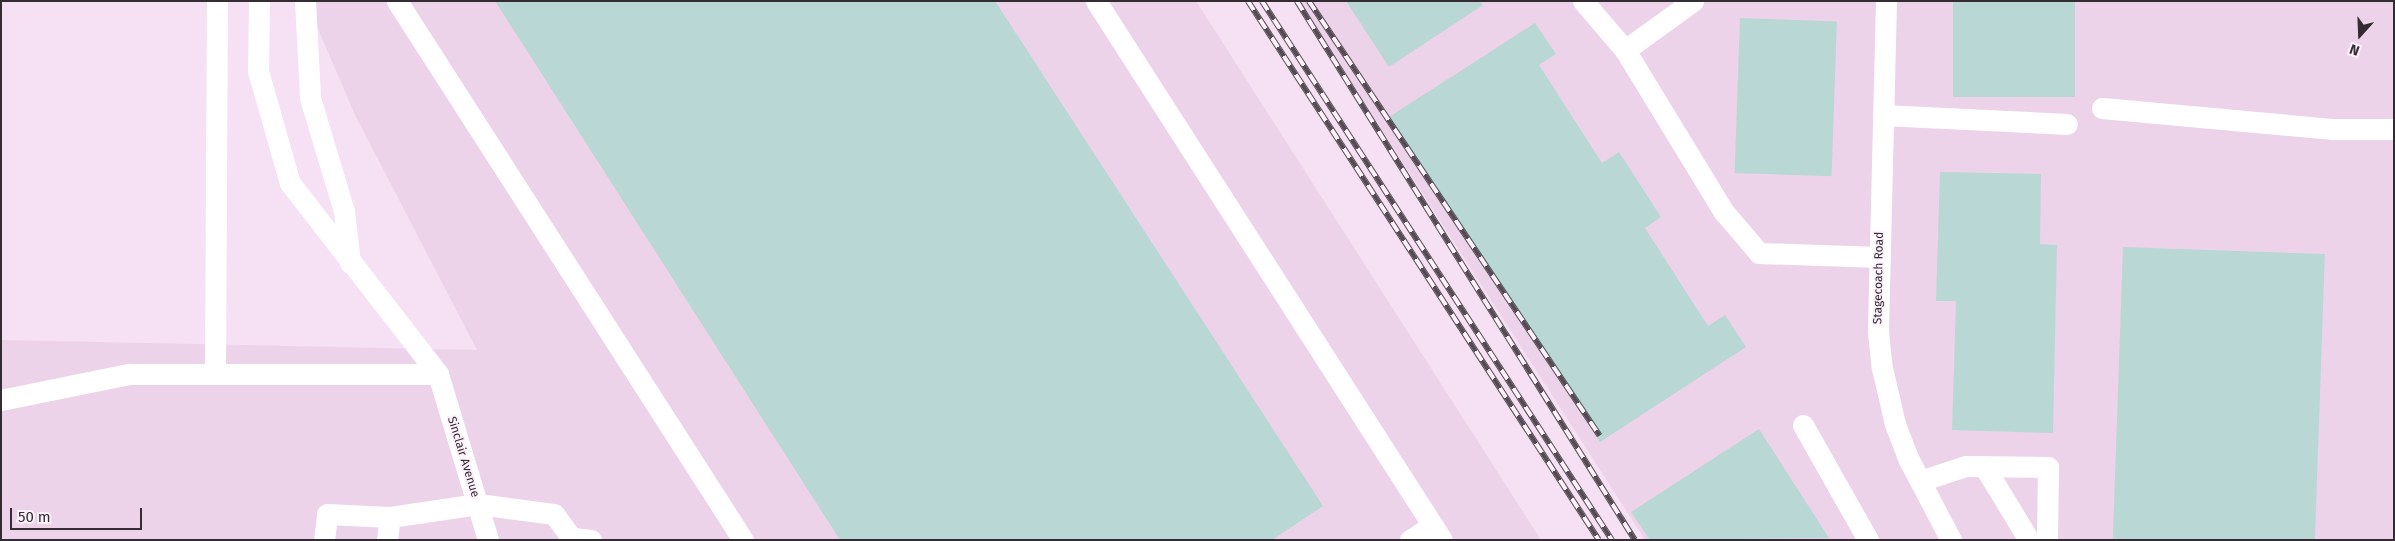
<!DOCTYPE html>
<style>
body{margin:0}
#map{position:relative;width:2395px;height:541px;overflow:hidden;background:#f5e1f3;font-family:"Fira Sans",sans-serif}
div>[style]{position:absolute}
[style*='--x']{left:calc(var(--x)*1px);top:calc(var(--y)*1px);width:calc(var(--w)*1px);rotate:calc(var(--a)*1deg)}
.built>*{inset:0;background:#edd3ea}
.building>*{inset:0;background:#b9d7d4;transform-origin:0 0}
.minor>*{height:21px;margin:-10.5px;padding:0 10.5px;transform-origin:10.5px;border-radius:10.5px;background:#fff}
.rail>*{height:5.5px;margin-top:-2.75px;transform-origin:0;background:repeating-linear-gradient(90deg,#fdf1fc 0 11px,#554b54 0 22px);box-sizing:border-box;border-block:1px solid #554b54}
span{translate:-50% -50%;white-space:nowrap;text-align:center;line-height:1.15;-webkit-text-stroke:4px #fdf1fc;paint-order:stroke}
.street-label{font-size:12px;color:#342c33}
.frame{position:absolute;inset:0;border:2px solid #342c33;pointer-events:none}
.north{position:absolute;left:2335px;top:10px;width:50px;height:50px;-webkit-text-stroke:4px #fdf1fc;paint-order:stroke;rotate:200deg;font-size:14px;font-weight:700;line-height:20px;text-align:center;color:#342c33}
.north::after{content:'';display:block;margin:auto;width:18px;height:22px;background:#342c33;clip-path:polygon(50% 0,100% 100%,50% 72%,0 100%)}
.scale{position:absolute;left:10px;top:508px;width:132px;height:22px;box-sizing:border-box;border:2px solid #342c33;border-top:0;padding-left:6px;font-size:15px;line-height:18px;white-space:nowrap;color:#342c33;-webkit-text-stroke:4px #fdf1fc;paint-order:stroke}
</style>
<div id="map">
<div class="built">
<i style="clip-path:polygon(306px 1px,1196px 1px,1541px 540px,1px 540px,1px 340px,477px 350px,355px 115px)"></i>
<i style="clip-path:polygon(1299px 1px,2394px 1px,2394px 540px,1645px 540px)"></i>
</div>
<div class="building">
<i style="clip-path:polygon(495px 1px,995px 1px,1323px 506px,1272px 540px,840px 540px)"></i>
<i style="clip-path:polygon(1346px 1px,1480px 1px,1483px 5px,1389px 67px)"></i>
<i style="left:1953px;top:1px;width:122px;height:96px"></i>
<i style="left:1740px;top:18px;width:97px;height:155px;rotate:2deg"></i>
<i style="clip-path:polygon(1535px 23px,1556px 54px,1539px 65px,1602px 163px,1619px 152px,1661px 217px,1645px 228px,1708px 326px,1725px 315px,1746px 347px,1600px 442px,1389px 117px)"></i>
<i style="clip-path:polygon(1940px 172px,2041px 174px,2040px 244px,2057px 245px,2053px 433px,1952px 430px,1956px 301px,1936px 301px)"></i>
<i style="left:2123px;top:247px;width:202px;height:293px;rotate:2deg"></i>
<i style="clip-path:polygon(1759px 429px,1829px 538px,1650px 540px,1631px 512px)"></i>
</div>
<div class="minor">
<i style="--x:259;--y:1;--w:70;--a:90.8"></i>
<i style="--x:258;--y:71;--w:116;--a:74.1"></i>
<i style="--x:290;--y:183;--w:242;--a:52.2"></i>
<i style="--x:438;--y:374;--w:173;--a:73.2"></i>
<i style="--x:305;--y:1;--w:97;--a:87"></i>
<i style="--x:310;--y:98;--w:118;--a:73.3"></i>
<i style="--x:344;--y:211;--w:52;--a:83.4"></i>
<i style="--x:397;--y:1;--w:640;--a:57.3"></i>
<i style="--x:1096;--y:1;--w:640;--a:57.3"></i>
<i style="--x:1583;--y:1;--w:65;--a:49.4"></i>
<i style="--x:1693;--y:1;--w:84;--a:144.2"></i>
<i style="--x:1625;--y:50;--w:190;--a:58.6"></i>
<i style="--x:1724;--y:212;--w:54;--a:49.5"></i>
<i style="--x:1759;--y:253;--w:121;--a:1.9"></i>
<i style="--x:1886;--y:1;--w:331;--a:91.4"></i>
<i style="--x:1878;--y:332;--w:36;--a:84"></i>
<i style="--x:1882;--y:368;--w:57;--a:76.9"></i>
<i style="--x:1895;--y:424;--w:39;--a:69"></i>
<i style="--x:1909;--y:460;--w:90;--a:62.3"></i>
<i style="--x:2102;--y:108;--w:233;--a:5.2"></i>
<i style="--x:2334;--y:129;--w:60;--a:0"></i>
<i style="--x:1883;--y:115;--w:184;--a:2.8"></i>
<i style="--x:215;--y:374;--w:373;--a:-89.7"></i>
<i style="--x:1;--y:400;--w:131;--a:-11.5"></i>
<i style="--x:129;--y:374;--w:309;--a:0"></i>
<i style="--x:1803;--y:425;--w:132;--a:60.5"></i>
<i style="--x:1984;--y:466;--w:87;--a:58.7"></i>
<i style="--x:1920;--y:481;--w:48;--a:-18.1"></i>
<i style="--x:1966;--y:466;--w:82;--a:0.7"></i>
<i style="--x:2048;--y:467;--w:73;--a:90.8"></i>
<i style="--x:573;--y:538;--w:18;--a:6"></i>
<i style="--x:324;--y:540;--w:26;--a:-83"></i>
<i style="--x:327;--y:514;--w:63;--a:2.7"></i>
<i style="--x:387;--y:540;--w:23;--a:-83"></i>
<i style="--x:390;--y:517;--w:89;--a:-8.4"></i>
<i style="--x:478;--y:504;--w:77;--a:7.5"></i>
<i style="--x:554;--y:514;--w:32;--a:54"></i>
<i style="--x:1410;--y:540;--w:27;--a:-33"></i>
</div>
<div class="rail">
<i style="--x:1248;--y:1;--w:643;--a:56.93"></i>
<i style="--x:1262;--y:1;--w:643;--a:57"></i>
<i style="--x:1297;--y:1;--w:636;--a:57.91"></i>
<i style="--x:1309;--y:1;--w:523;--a:56.22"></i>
</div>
<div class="street-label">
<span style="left:1879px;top:278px;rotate:-89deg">Stagecoach Road</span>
<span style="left:463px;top:457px;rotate:73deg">Sinclair Avenue</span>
</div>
<div class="frame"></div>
<div class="north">N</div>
<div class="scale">50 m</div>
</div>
